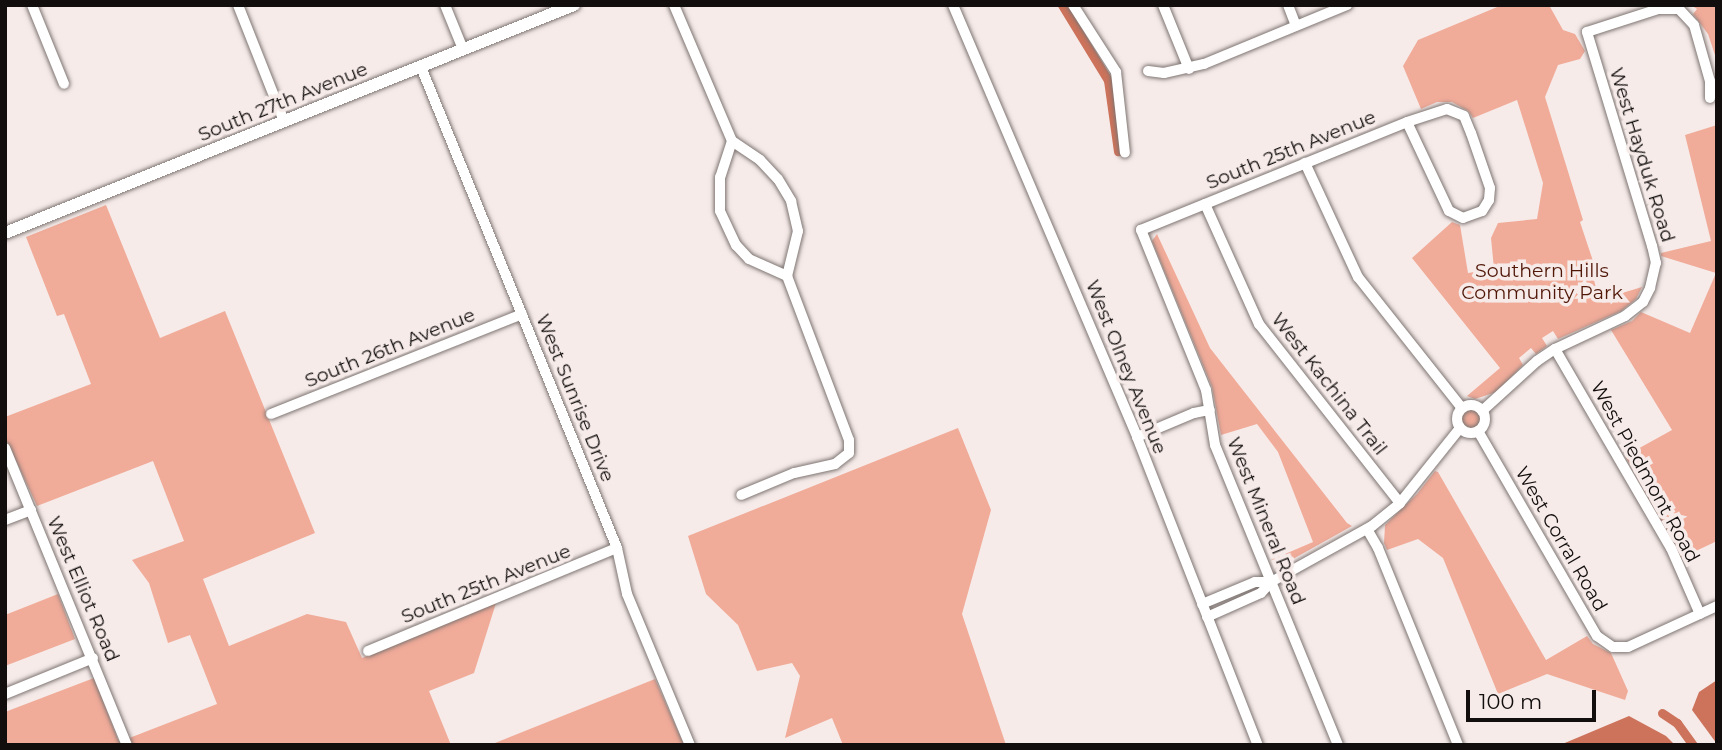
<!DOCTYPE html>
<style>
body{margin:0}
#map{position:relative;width:1722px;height:750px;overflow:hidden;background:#f6ebe9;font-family:Montserrat,sans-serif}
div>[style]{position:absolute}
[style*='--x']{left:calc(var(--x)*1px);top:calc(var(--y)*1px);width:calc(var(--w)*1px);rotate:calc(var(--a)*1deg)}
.green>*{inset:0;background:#f1ab99}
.round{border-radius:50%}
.water>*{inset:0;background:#cd735b}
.canal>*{height:9px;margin:-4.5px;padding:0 4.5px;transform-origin:4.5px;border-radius:4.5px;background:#cd735b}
.roads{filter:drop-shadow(0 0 2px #7e7572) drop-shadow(0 0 2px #7e7572)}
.minor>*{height:10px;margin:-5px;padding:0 5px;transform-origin:5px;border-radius:5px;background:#fff}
.minor>.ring{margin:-5px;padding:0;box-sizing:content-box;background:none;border:10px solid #fff;border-radius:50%}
.tertiary>*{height:12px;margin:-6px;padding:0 6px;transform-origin:6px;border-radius:6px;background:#fff}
span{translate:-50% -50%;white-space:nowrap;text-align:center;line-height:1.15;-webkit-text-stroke:7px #f6ebe9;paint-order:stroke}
.street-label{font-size:19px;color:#110e0d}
.park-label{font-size:19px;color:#501708}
.frame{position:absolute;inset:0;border:7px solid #110e0d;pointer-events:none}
.scale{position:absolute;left:1466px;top:690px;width:130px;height:32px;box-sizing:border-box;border:4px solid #110e0d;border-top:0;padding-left:9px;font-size:21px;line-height:24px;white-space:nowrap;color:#110e0d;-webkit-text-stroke:5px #f6ebe9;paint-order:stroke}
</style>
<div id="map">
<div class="green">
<i style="clip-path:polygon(1502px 5px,1549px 5px,1563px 30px,1575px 34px,1585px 51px,1580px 59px,1558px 65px,1545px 97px,1583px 220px,1580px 222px,1596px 270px,1592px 272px,1599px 300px,1642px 287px,1636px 299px,1621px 311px,1558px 339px,1553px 331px,1542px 338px,1547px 346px,1536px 354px,1531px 348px,1519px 358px,1523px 365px,1496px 392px,1475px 399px,1467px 396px,1500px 368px,1412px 258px,1452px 222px,1460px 225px,1468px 273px,1494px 269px,1491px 238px,1498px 223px,1537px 219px,1543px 183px,1517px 100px,1473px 118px,1468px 111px,1452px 102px,1437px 102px,1421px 109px,1403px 66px,1418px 40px)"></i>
<i style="clip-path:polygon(1691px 5px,1717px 5px,1717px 61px,1708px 34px,1693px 14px,1697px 9px)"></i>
<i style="clip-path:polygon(1717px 125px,1717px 541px,1681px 558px,1625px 456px,1672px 430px,1611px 330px,1632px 321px,1641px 312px,1690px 333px,1716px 273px,1661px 256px,1661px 253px,1711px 241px,1685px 135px)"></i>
<i style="clip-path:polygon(106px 205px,160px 338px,225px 311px,315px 533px,203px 579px,229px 646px,307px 614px,346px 622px,362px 658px,496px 603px,474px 673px,429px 691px,451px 745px,5px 745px,5px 712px,94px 678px,119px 742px,217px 704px,190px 635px,168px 643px,149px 583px,132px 560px,184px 541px,153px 461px,37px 506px,5px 437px,5px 417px,91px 384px,64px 314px,57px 316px,26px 237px)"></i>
<i style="clip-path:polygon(1157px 234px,1210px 348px,1347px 523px,1352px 526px,1284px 564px,1278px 565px,1271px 560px,1313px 542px,1278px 452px,1257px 424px,1221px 435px,1212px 387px,1152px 241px)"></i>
<i class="round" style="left:1457px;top:405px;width:28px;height:28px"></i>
<i style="clip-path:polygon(958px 428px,991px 510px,962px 614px,1006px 745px,843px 745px,832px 718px,785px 738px,800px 676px,792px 663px,757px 671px,738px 625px,706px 594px,688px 536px)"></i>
<i style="clip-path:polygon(1435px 471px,1438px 472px,1546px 660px,1587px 636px,1593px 644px,1611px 653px,1628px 691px,1625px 700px,1547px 674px,1498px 694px,1443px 558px,1418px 539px,1387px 550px,1384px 543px,1385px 525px,1417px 494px)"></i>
<i style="clip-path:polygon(58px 594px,75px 639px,5px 666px,5px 615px)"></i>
<i style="clip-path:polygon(655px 679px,684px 745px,490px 745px)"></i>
</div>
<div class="water">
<i style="clip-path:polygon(1717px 680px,1717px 744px,1692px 710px,1699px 692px)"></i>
<i style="clip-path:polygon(1629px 716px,1666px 736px,1675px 745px,1560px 745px)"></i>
</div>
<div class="canal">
<i style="--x:1062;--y:5;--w:88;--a:58.5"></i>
<i style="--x:1108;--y:80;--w:72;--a:82"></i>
<i style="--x:1662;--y:713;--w:18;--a:34"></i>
<i style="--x:1677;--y:723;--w:27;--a:54"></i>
</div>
<div class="roads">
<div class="minor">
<i style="--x:32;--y:5;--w:85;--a:67.9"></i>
<i style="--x:238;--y:5;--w:125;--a:68.4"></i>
<i style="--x:445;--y:5;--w:48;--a:67.8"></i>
<i style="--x:674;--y:5;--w:148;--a:66.9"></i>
<i style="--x:732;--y:141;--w:34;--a:34"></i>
<i style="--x:760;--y:160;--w:26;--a:47"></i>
<i style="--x:778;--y:179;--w:26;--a:59"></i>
<i style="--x:791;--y:201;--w:31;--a:77"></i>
<i style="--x:798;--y:231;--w:46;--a:103.7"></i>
<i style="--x:787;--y:276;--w:175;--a:69.3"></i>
<i style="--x:849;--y:440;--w:13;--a:90"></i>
<i style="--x:849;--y:453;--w:18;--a:142"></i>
<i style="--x:835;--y:464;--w:42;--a:167.6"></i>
<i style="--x:794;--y:473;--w:57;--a:157.5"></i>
<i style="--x:953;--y:5;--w:470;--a:66.9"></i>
<i style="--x:1137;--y:437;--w:331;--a:68.6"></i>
<i style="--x:1073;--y:5;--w:80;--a:57.3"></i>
<i style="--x:1116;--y:72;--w:81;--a:83.7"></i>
<i style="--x:1163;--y:5;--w:69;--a:67.9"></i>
<i style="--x:1288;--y:5;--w:22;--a:69"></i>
<i style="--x:421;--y:67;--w:519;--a:67.83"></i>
<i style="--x:617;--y:548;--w:47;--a:77.7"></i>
<i style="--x:627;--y:594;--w:164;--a:67.4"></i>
<i style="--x:1148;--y:71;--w:16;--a:7"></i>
<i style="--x:1164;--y:73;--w:41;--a:-12.7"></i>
<i style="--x:1204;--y:64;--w:155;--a:-22.4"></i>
<i style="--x:732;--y:141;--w:38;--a:108"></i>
<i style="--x:720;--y:177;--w:34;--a:90"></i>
<i style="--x:720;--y:211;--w:38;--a:65"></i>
<i style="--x:736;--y:245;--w:19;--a:47"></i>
<i style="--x:749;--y:259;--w:42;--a:24.1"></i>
<i style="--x:1305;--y:163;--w:126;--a:65.1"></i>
<i style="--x:1358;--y:277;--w:167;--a:51.6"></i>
<i style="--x:1205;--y:204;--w:132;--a:65.8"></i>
<i style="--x:1259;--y:324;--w:228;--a:51.8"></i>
<i style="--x:1555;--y:349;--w:230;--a:59.8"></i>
<i style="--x:1671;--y:548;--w:72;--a:66.3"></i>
<i class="ring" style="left:1457px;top:405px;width:18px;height:18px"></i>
<i style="--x:1482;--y:411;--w:74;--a:-42.3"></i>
<i style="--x:1537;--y:361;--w:22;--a:-34"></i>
<i style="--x:1555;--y:349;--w:77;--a:-25.2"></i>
<i style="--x:1625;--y:316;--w:23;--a:-38"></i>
<i style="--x:1643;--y:302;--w:16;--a:-63"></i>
<i style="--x:1650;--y:288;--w:26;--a:-77"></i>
<i style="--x:1656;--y:263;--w:17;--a:-103"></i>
<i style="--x:1652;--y:246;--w:224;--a:-106.9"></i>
<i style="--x:1587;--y:32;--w:75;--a:-17.9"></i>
<i style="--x:1658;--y:9;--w:21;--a:0"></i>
<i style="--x:1679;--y:9;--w:22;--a:47"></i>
<i style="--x:1694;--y:25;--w:58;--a:74.1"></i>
<i style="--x:1710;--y:81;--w:17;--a:90"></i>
<i style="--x:271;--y:414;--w:270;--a:-21.7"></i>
<i style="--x:1478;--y:431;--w:237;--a:59.9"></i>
<i style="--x:1597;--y:636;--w:19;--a:35"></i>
<i style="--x:1613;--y:647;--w:15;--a:0"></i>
<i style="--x:1628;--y:647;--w:98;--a:-24.7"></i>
<i style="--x:1137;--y:437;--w:62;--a:-22.8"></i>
<i style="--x:1194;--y:413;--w:16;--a:-11"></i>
<i style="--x:5;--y:448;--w:321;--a:67.7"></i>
<i style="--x:5;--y:520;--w:28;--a:-21"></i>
<i style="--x:1367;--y:529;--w:22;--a:60"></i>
<i style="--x:1378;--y:548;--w:213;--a:67.9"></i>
<i style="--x:1202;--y:604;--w:57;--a:-22.5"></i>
<i style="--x:1255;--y:582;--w:16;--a:0"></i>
<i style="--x:1207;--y:617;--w:59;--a:-24"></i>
<i style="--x:1261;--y:593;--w:15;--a:-48"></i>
<i style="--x:1271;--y:582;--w:115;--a:-29"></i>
<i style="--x:1372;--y:526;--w:36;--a:-39"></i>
<i style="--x:1400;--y:503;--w:96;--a:-51.3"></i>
<i style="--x:368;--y:651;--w:269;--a:-22.5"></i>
<i style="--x:5;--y:694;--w:95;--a:-22.2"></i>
<i style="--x:1338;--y:745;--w:324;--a:-112.3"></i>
<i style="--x:1215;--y:445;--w:56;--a:-99.3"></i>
<i style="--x:1206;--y:390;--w:173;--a:-112.1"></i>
<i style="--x:1141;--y:230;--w:287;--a:-22.1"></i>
<i style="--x:1407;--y:122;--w:42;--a:-18"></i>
<i style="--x:1447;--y:109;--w:18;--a:22"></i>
<i style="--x:1464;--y:116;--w:18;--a:68"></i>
<i style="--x:1471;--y:133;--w:58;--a:70.9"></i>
<i style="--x:1490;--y:188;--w:12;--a:95"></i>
<i style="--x:1489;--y:200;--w:13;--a:122"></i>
<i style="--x:1482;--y:211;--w:20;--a:160"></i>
<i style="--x:1463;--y:218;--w:16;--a:-153"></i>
<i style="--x:1449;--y:211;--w:98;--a:-115.3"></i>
</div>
<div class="tertiary">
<i style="--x:5;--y:233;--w:613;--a:-21.84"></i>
</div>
</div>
<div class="street-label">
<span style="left:283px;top:102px;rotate:-22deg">South 27th Avenue</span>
<span style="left:1291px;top:150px;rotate:-22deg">South 25th Avenue</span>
<span style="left:1642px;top:155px;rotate:73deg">West Hayduk Road</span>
<span style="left:390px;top:348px;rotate:-22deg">South 26th Avenue</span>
<span style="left:1126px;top:367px;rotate:68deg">West Olney Avenue</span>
<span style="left:1329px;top:384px;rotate:52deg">West Kachina Trail</span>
<span style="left:575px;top:398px;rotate:68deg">West Sunrise Drive</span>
<span style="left:1645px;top:472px;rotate:61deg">West Piedmont Road</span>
<span style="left:1266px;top:521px;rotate:68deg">West Mineral Road</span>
<span style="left:1561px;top:539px;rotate:60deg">West Corral Road</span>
<span style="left:486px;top:584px;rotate:-22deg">South 25th Avenue</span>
<span style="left:83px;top:589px;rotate:67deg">West Elliot Road</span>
</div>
<div class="park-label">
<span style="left:1542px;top:282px">Southern Hills<br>Community Park</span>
</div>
<div class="frame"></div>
<div class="scale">100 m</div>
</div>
